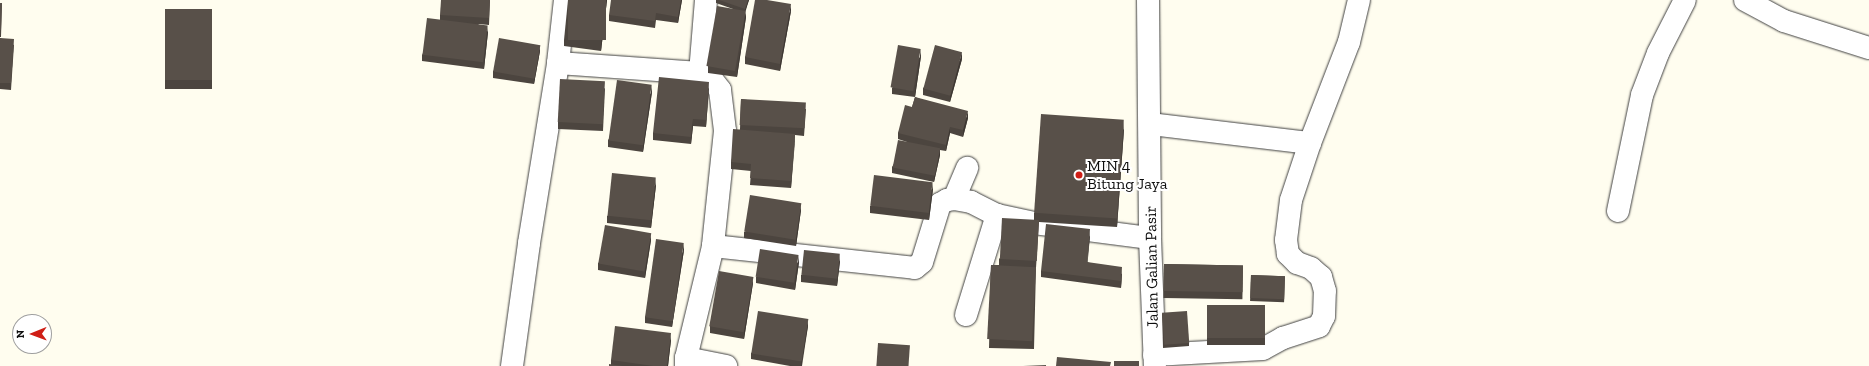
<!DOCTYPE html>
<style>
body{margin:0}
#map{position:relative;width:1869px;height:366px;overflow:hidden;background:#fffdef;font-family:"Zilla Slab",serif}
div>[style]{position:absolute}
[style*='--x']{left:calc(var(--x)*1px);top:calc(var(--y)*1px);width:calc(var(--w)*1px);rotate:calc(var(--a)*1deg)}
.roads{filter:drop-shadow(0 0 1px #414141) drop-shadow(0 0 1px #414141)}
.minor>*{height:22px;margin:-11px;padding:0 11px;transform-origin:11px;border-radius:11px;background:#fff}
.wall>*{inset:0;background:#4c453f;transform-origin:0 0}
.shaded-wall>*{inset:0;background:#3e3833}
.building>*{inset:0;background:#585049;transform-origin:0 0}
.dots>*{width:11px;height:11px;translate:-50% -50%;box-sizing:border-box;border:2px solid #fff;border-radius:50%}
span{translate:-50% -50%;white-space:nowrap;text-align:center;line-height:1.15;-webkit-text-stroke:4px #fff;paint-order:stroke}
.poi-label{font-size:16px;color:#0e0e0e}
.left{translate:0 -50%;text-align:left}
.street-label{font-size:16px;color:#0e0e0e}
.north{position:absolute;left:12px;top:314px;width:40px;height:40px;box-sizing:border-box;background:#fff;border:1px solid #9f9f9f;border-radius:50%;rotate:269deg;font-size:11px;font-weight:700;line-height:16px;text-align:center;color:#0e0e0e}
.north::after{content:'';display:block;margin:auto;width:14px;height:18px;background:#cf1e16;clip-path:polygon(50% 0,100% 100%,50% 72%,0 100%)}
</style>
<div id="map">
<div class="roads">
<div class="minor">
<i style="--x:1148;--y:0;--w:238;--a:89.5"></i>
<i style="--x:1150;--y:238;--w:128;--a:87.8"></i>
<i style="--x:1745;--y:0;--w:44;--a:28.3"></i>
<i style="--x:1784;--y:21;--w:89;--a:17.6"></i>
<i style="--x:558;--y:63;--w:142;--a:4"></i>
<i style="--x:700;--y:73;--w:12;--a:24"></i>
<i style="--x:711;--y:78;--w:15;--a:53"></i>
<i style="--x:720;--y:90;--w:41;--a:83"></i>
<i style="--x:725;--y:131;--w:116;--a:96"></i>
<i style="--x:700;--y:73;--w:73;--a:-85.3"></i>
<i style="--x:1150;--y:124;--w:161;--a:6.8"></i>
<i style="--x:1310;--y:143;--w:108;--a:-68.9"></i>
<i style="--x:1349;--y:42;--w:43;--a:-76.6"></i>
<i style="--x:954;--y:199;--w:34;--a:-67"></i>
<i style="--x:1618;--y:211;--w:118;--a:-78.3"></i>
<i style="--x:1642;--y:95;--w:45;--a:-69.1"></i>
<i style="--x:1658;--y:53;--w:59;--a:-63"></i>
<i style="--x:966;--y:315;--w:105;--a:-72.8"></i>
<i style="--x:1154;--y:355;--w:109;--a:-3.2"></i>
<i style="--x:1263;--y:349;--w:23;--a:-29"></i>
<i style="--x:1283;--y:338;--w:38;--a:-18"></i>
<i style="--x:1319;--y:326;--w:11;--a:-63"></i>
<i style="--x:1324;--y:316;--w:25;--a:-88"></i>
<i style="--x:1325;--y:291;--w:15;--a:-106"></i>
<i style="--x:1321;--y:277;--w:13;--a:-138"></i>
<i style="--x:1311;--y:268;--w:15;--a:-160"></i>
<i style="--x:1297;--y:263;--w:13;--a:-135"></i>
<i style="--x:1288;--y:254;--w:14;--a:-98"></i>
<i style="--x:1286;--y:240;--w:40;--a:-82.9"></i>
<i style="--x:1291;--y:200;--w:60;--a:-71.6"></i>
<i style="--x:686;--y:358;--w:41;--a:11.3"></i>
<i style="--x:512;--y:366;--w:124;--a:-82.1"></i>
<i style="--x:529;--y:243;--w:182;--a:-80.8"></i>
<i style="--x:558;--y:63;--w:63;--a:-83.7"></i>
<i style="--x:686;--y:366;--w:8;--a:-90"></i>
<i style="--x:686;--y:358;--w:115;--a:-76.4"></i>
<i style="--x:713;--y:246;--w:203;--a:6.2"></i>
<i style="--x:915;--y:268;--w:9;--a:-41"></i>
<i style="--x:922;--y:262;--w:61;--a:-72.8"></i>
<i style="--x:940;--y:204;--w:8;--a:-30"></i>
<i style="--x:947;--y:200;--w:7;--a:-8"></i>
<i style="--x:954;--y:199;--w:17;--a:10"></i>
<i style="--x:971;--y:202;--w:29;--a:27"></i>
<i style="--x:997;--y:215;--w:38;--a:12"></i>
<i style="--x:1034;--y:223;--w:117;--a:7.4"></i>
</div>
</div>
<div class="wall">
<i style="clip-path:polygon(490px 0,489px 25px,478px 24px,488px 32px,484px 69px,422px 61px,422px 55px,440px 20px,440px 15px)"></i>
<i style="clip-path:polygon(568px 0,607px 0,601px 51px,564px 46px,564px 40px)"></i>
<i style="clip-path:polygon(682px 0,678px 23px,656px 20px,655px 28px,609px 21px,609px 15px)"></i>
<i style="clip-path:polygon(716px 0,749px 0,745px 11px,746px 17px,737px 77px,708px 73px,708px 66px,733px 9px,716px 3px)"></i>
<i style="clip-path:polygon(0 3px,2px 3px,1px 37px,0 37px)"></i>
<i style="left:165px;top:9px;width:47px;height:80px"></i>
<i style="clip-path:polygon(791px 11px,780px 71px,745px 64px,745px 57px)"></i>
<i style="clip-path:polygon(0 38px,14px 45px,11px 90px,0 89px)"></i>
<i style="clip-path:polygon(540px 51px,534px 84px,493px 78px,493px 71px)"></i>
<i style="clip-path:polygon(921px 56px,915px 97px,968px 118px,963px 137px,950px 133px,946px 151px,940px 150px,940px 155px,934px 182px,892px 173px,892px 167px,907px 142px,898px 139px,898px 133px,912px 107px,915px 97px,892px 94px,892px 88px)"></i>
<i style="clip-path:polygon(962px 59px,950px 102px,923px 95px,923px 88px)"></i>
<i style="clip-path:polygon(605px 88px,603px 131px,558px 129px,558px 122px)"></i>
<i style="clip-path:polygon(709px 88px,706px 127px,693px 126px,691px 144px,653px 140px,653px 133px)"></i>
<i style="clip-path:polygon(652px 92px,643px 152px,608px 147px,608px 140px)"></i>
<i style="clip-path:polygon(741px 99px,806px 109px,804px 136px,795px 135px,791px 188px,750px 185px,751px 171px,731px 169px,731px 162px,740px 129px)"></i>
<i style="clip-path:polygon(1124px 129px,1117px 227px,1039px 222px,1036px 268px,1034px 349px,989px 348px,991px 265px,999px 265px,999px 259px,1034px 220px,1034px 213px)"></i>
<i style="clip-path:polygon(656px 185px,651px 228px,607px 223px,607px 216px)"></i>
<i style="clip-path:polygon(933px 189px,929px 220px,870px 213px,870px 206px)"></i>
<i style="clip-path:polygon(801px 210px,796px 246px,744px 238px,744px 232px)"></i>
<i style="clip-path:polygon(1090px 236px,1087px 262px,1122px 274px,1121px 288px,1041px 277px,1041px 271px)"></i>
<i style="clip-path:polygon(651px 240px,645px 278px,598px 270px,598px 263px)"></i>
<i style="clip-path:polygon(684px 250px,672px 327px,645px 323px,645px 317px)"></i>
<i style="clip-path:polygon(840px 261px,837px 286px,801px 282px,801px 275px)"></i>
<i style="clip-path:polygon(799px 262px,795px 290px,756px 283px,756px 277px)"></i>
<i style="left:1164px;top:264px;width:79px;height:34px;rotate:1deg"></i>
<i style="left:1251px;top:275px;width:34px;height:26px;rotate:2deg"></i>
<i style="clip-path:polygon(753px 283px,744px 339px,710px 333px,710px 326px)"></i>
<i style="left:1265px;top:305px;width:40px;height:58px;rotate:90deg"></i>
<i style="clip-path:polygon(1162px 313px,1189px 343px,1189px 346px,1163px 348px)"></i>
<i style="clip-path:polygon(808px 326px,802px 366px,790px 366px,751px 359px,751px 353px)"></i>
<i style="clip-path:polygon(671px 340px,668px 366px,609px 366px,611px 365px,611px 360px)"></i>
</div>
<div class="shaded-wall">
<i style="clip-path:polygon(606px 0,607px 0,601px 51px,601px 44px)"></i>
<i style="clip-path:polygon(681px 0,682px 0,678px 23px,678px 17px)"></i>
<i style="clip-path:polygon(748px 0,749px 0,745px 13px,745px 9px)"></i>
<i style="clip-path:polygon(791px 4px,791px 11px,780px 71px,780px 64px)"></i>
<i style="clip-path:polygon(746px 11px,746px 17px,737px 77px,737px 71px)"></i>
<i style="clip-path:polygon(488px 25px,488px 32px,484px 69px,484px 62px)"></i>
<i style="clip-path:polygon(540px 45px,540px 51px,534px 84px,534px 78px)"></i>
<i style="clip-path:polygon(921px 49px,921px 56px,915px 97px,915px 91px)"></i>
<i style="clip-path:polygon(962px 52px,962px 59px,950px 102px,950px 95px)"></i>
<i style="clip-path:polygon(709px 82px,709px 88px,706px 127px,706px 120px)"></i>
<i style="clip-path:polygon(652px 85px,652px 92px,643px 152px,643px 145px)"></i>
<i style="clip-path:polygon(968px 111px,968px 118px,963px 137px,963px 130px)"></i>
<i style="clip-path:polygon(693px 119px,693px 126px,691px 144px,691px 137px)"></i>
<i style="clip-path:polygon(1124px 120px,1124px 129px,1117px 227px,1117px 219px)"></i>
<i style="clip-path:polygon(950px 127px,950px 133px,946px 151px,946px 145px)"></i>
<i style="clip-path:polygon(795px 134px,795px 141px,791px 188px,791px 181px)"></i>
<i style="clip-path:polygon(940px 148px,940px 155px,934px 182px,934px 175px)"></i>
<i style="clip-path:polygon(656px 178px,656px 185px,651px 228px,651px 221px)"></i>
<i style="clip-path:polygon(933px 182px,933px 189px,929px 220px,929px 213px)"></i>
<i style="clip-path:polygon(801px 203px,801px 210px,796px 246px,796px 239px)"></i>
<i style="clip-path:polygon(1090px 229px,1090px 236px,1087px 269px,1087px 262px)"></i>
<i style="clip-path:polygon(651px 233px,651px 240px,645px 278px,645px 271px)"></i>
<i style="clip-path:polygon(684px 243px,684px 250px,672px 327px,672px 321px)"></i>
<i style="clip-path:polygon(840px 254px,840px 261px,837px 286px,837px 280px)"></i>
<i style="clip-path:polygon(799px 255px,799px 262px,795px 290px,795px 284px)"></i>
<i style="clip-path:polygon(1122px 267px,1122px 274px,1121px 288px,1121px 281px)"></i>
<i style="clip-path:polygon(753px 277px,753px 283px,744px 339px,744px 332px)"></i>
<i style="clip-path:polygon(808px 319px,808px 326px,801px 366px,801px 361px)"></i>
<i style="clip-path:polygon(671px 333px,671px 340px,668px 366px,667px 366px)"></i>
</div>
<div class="building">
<i style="clip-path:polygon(441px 0,490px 0,489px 18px,440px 15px)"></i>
<i style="left:568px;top:0;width:38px;height:40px"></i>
<i style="clip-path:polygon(611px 0,681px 0,678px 17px,656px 13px,655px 21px,609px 15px)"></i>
<i style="clip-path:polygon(719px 0,748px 0,745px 9px)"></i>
<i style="clip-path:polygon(755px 0,767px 0,791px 4px,780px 64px,745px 57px)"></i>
<i style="clip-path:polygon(0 3px,2px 3px,1px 30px,0 30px)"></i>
<i style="left:717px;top:6px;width:29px;height:61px;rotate:10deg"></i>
<i style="left:165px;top:9px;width:47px;height:71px"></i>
<i style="left:427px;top:18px;width:61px;height:37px;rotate:7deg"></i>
<i style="clip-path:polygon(0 38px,14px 39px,11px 83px,0 83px)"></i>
<i style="left:499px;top:38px;width:42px;height:34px;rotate:10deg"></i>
<i style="left:898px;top:45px;width:23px;height:43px;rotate:10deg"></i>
<i style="left:935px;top:45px;width:28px;height:45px;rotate:15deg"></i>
<i style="clip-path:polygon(659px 77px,709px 82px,706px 120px,693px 119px,691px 137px,653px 133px)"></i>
<i style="left:560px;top:79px;width:45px;height:43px;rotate:3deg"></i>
<i style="left:617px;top:80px;width:35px;height:61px;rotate:8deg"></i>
<i style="clip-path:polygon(915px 97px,968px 111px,963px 130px,950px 127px,946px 145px,898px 133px,905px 105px,912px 107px)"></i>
<i style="left:741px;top:99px;width:65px;height:26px;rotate:3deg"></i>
<i style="left:1041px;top:114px;width:83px;height:99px;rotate:4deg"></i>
<i style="clip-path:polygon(733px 129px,795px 134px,791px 181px,750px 178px,751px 164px,731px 162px)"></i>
<i style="left:898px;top:140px;width:43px;height:28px;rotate:11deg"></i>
<i style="left:612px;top:173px;width:44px;height:43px;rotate:6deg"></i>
<i style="left:874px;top:175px;width:59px;height:31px;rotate:7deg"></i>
<i style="left:750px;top:195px;width:52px;height:37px;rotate:9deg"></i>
<i style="left:1002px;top:218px;width:37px;height:41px;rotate:3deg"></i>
<i style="clip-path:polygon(1046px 224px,1090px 229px,1087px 262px,1122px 267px,1121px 281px,1041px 271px)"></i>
<i style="left:605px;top:225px;width:47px;height:39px;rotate:10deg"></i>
<i style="left:656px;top:239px;width:28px;height:79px;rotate:8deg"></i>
<i style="left:760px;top:249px;width:39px;height:28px;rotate:9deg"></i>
<i style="left:804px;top:250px;width:36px;height:25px;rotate:6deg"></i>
<i style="left:1164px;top:264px;width:79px;height:27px;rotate:1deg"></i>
<i style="left:991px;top:265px;width:45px;height:74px;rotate:3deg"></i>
<i style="left:719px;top:271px;width:35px;height:56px;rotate:10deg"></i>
<i style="left:1251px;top:275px;width:34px;height:23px;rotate:2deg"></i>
<i style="left:1265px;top:305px;width:33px;height:58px;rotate:90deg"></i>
<i style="left:758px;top:311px;width:51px;height:43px;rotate:9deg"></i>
<i style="left:1187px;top:311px;width:32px;height:25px;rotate:86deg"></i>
<i style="clip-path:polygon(615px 326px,671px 333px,667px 366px,653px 366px,611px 360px)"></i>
<i style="left:878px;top:343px;width:32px;height:23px;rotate:4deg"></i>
<i style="clip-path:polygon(1057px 357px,1111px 362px,1110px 366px,1056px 366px)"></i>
<i style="left:1114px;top:361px;width:25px;height:5px"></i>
<i style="clip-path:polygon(609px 364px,623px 366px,609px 366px)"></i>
<i style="clip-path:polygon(1046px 365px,1046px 366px,1023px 366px)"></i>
</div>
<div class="dots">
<i style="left:1079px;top:175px;background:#cf1e16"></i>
</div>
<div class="poi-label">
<span class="left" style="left:1087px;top:175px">MIN 4<br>Bitung Jaya</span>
</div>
<div class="street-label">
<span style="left:1152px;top:267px;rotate:-91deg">Jalan Galian Pasir</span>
</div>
<div class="north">N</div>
</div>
